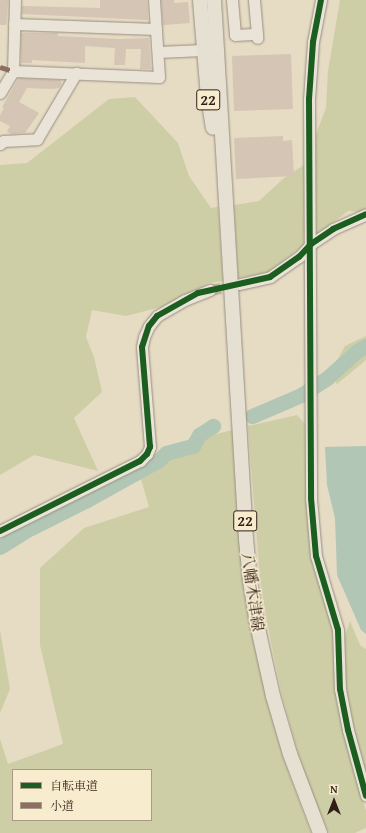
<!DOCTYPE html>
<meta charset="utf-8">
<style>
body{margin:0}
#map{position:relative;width:366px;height:833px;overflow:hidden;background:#e6dbc3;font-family:"Gentium Book Plus","Noto Serif JP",serif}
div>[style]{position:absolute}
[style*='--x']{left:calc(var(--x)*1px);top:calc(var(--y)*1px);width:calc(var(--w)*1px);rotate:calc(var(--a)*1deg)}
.green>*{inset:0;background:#cecea6}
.water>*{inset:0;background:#b2c6b5}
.river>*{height:15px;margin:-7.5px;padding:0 7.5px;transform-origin:7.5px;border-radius:7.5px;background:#b2c6b5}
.building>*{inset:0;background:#d5c5b4;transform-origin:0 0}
.minor-tunnel>*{height:11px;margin-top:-5.5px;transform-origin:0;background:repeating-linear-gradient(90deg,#c2b5a1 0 11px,transparent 0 16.5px)}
.roads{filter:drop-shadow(0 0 1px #978e80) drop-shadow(0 0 1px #978e80)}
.minor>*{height:11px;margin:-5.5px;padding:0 5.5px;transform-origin:5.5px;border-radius:5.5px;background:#eae4d8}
.major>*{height:14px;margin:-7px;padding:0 7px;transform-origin:7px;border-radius:7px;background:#e6e0d2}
.quiet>*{height:5px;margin-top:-2.5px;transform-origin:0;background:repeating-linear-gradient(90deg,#8d6e63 0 10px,transparent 0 15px)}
.cycleway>*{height:6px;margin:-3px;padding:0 3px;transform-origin:3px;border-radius:3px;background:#1b5e20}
span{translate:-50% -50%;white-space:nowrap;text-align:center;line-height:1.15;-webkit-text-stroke:3px #f8eccf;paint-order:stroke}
.shield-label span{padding:1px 3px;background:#f8eccf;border:1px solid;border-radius:3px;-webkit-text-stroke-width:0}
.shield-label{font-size:15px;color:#301e17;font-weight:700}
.street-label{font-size:16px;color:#301e17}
.legend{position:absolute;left:12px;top:769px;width:140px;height:52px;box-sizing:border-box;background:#f8eccf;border:1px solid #a89a85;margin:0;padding:5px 7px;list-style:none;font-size:12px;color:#301e17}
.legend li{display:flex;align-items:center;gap:8px;height:20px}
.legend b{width:20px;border:1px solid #a89a85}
.north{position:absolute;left:314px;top:781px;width:40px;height:40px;-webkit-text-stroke:3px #f8eccf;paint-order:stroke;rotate:0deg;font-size:11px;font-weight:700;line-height:16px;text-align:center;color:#301e17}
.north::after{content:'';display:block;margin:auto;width:14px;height:18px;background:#301e17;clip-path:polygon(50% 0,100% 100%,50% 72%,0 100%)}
</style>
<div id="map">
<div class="green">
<i style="clip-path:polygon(340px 0,366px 0,366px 212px,348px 211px,269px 272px,238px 278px,234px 205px,259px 201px,284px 178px,304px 165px,326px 108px,328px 71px)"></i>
<i style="clip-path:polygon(135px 97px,178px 143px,189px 176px,211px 208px,218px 207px,223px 281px,209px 283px,161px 307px,126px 316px,92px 310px,86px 337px,94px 357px,102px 392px,74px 418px,98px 471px,34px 455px,0 475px,0 165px,27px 163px,109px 99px)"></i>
<i style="clip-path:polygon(366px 336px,366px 360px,337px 384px,329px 375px,345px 346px)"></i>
<i style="clip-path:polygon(297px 415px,306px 425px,312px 557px,321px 590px,332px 623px,354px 771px,366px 811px,366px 828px,355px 833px,329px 833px,314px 799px,298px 753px,282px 696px,267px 622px,260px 579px,248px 426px)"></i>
<i style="clip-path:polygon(evenodd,233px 430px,267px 700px,283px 757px,311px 833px,0 833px,0 739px,8px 764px,63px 744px,40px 645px,40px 568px,84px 528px,149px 507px,141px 479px,182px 442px,233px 430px,13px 770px,151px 770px,151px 820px,13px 820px,13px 770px)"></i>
<i style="clip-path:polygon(350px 621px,360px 645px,366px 649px,366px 781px,344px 688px,344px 639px)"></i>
<i style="clip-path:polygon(0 630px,10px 689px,0 713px)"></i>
</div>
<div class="water">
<i style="clip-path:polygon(366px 446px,366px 634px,361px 630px,337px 575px,335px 518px,327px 485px,325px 447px)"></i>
</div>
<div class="river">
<i style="--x:252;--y:416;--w:53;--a:-23.2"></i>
<i style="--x:301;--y:395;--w:31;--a:-33"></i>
<i style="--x:327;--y:378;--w:40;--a:-42"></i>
<i style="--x:357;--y:351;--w:10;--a:-29"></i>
<i style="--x:0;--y:547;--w:36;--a:-32"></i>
<i style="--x:31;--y:528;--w:63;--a:-26.6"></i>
<i style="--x:87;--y:500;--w:82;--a:-29.1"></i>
<i style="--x:159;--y:460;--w:10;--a:-45"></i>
<i style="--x:166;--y:453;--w:28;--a:-15"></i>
<i style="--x:193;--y:446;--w:13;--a:-61"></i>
<i style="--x:199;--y:435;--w:17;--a:-33"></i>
</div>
<div class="building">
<i style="clip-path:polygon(0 0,8px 0,6px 25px,0 25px)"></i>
<i style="clip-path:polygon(100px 0,147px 0,148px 20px,22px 14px,22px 6px,100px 8px)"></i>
<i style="clip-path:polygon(161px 0,174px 0,174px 3px,188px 2px,190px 23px,163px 25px)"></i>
<i style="clip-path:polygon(21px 33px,58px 33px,58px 36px,120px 39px,149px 38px,151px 69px,140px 69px,141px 49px,126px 49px,125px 65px,114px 65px,115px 48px,99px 47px,85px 46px,85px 63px,32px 60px,32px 63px,21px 63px)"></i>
<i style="left:291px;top:54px;width:55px;height:59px;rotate:88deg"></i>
<i style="clip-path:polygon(19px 78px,61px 80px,61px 85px,59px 88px,51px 89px,27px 88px,19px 102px,39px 113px,25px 133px,11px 134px,7px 131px,10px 126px,0 121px,0 115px,4px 108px,2px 107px)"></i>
<i style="clip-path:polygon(283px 136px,283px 141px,292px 140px,294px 176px,236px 179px,234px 138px)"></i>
</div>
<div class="minor-tunnel">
<i style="--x:210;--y:290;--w:27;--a:-10"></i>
</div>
<div class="roads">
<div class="minor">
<i style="--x:232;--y:0;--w:35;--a:85"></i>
<i style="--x:235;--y:35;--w:22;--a:-3"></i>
<i style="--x:254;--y:0;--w:38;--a:85"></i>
<i style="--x:321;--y:0;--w:43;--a:100.8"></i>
<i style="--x:313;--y:42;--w:57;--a:94"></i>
<i style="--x:309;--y:99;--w:399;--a:89.7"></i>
<i style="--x:311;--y:498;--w:58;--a:85.1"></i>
<i style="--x:316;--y:556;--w:77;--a:73.4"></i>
<i style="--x:338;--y:630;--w:59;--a:88.1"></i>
<i style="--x:340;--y:689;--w:42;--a:79"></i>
<i style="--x:348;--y:730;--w:68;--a:74.7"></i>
<i style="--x:14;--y:24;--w:142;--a:2"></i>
<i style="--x:158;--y:52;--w:45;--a:-2.5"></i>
<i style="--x:13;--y:71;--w:146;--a:2.4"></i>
<i style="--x:159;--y:77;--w:77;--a:-93.7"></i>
<i style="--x:0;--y:93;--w:26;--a:-59"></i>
<i style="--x:13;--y:71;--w:71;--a:-88.4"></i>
<i style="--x:0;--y:144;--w:4;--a:-45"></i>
<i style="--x:3;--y:141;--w:34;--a:-3"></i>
<i style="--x:37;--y:139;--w:77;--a:-59.4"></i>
<i style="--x:240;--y:284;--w:31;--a:-13"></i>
<i style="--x:270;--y:277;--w:35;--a:-35"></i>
<i style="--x:299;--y:257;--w:18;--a:-47"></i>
<i style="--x:311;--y:244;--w:27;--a:-34"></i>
<i style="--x:333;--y:229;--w:36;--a:-24"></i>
<i style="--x:0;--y:531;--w:157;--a:-26.6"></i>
<i style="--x:140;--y:461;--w:10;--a:-45"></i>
<i style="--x:147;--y:454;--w:8;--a:-67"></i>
<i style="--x:150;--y:447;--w:100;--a:-94.6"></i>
<i style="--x:142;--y:347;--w:10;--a:-79"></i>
<i style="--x:144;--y:337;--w:12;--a:-66"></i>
<i style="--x:149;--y:326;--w:13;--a:-51"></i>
<i style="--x:157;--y:316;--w:32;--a:-30"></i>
<i style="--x:185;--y:300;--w:27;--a:-22"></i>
</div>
<div class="major">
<i style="--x:200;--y:0;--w:97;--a:85.3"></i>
<i style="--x:208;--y:97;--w:31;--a:81"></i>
<i style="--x:214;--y:0;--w:540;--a:86.6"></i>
<i style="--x:246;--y:539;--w:42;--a:84.6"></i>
<i style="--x:250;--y:581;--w:44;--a:80.8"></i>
<i style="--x:257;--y:624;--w:74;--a:77.5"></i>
<i style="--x:273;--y:696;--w:60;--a:73.7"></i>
<i style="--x:290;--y:754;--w:85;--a:69.2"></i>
</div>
</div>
<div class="quiet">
<i style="--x:0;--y:67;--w:14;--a:17"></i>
</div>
<div class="cycleway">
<i style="--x:321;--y:0;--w:43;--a:100.8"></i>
<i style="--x:313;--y:42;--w:57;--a:94"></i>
<i style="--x:309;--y:99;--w:399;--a:89.7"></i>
<i style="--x:311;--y:498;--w:58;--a:85.1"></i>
<i style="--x:316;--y:556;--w:77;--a:73.4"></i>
<i style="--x:338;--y:630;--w:59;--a:88.1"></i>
<i style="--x:340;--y:689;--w:42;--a:79"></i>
<i style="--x:348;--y:730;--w:68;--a:74.7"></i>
<i style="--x:0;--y:531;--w:157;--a:-26.6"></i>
<i style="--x:140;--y:461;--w:10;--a:-45"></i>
<i style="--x:147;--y:454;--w:8;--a:-67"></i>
<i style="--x:150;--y:447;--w:100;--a:-94.6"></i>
<i style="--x:142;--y:347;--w:22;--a:-72"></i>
<i style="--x:149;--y:326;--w:13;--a:-51"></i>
<i style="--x:157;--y:316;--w:47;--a:-29.3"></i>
<i style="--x:198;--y:293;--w:74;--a:-12.5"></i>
<i style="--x:270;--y:277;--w:35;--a:-35"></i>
<i style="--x:299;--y:257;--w:18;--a:-47"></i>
<i style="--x:311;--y:244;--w:27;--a:-34"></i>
<i style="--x:333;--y:229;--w:36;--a:-24"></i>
</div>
<div class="shield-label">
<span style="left:208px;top:100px">22</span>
<span style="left:245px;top:521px">22</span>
</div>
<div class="street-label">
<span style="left:253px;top:592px;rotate:82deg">八幡木津線</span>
</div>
<ul class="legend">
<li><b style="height:5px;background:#1b5e20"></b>自転車道</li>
<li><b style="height:5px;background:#8d6e63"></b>小道</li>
</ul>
<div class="north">N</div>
</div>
